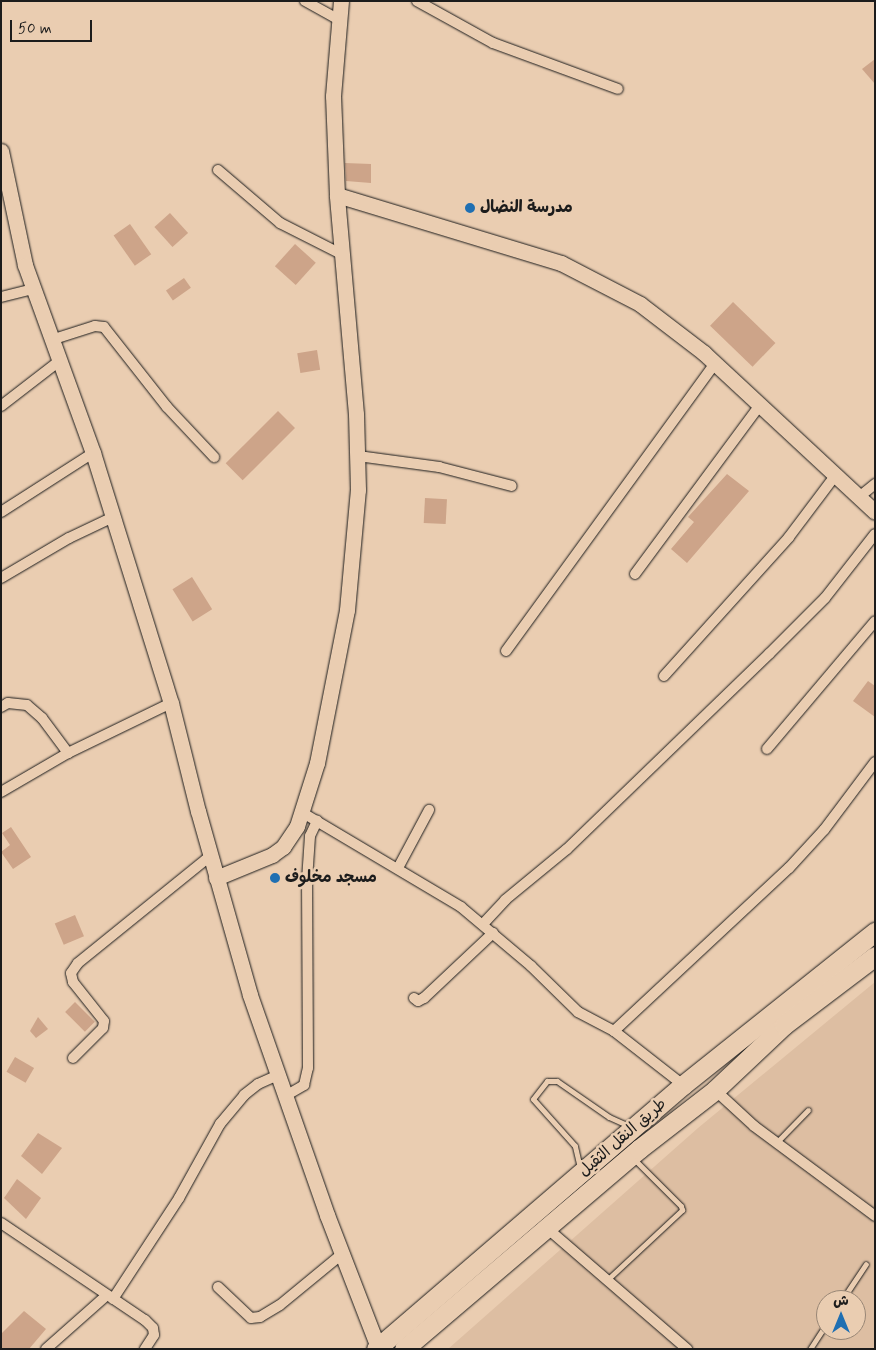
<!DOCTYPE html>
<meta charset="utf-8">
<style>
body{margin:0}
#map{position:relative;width:876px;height:1350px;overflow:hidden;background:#eacdb1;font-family:Mynerve,"Playpen Sans Arabic",sans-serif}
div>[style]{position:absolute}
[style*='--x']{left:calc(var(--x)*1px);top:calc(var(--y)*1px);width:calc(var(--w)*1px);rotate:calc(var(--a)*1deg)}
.built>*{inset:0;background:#ddbea2}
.building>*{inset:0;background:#cda489;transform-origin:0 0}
.roads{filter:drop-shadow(0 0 1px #1c1c1c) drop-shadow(0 0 1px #1c1c1c)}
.lane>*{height:5px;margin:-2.5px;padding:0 2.5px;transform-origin:2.5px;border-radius:2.5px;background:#eacdb1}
.street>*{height:10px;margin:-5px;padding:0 5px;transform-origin:5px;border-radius:5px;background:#eacdb1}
.secondary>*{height:15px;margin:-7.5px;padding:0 7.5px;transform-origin:7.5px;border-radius:7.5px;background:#eacdb1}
.highway>*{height:19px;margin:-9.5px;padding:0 9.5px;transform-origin:9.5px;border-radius:9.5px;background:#eacdb1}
.dots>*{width:14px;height:14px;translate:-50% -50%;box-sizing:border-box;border:2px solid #eacdb1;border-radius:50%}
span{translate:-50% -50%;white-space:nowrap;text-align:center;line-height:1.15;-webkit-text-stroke:5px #eacdb1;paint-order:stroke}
.poi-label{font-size:16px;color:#1c1c1c;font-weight:700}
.left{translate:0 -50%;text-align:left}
.street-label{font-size:16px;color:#1c1c1c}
.frame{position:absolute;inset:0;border:2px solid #1c1c1c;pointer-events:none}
.north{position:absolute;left:816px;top:1290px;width:50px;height:50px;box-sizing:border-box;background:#eacdb1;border:1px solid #988675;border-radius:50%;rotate:0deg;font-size:14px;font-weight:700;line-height:20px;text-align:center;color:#1c1c1c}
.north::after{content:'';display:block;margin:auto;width:18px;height:22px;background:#1f6fb2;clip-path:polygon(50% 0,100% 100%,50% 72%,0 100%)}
.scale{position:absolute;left:10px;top:20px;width:82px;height:22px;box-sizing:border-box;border:2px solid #1c1c1c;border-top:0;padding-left:6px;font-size:15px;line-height:18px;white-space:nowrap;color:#1c1c1c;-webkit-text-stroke:4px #eacdb1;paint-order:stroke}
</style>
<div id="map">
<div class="built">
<i style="clip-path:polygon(evenodd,875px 982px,875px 1349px,448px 1349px,698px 1128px,875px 982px,826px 1300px,856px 1300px,856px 1330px,826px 1330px,826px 1300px)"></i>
</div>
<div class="building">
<i style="clip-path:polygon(875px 59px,875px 84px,862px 69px)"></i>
<i style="clip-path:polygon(345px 163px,371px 164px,371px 183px,346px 181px)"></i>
<i style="left:170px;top:213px;width:27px;height:21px;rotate:48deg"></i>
<i style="left:130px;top:224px;width:37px;height:20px;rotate:55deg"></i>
<i style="left:295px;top:244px;width:28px;height:30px;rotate:42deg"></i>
<i style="left:184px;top:278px;width:12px;height:22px;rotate:55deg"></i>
<i style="left:733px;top:302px;width:59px;height:33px;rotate:44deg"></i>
<i style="left:317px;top:350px;width:20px;height:20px;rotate:81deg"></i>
<i style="left:278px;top:411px;width:24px;height:74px;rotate:45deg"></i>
<i style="clip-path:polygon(727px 474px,749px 491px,687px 563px,671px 549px,694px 522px,688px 517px)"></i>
<i style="left:425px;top:498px;width:22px;height:25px;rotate:3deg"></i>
<i style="left:192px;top:577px;width:38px;height:23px;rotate:58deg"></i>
<i style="clip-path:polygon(868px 681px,875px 686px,875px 717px,853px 701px)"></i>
<i style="clip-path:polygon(11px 827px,31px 857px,13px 869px,1px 852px,10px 845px,2px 833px)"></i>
<i style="left:75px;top:915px;width:23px;height:22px;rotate:67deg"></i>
<i style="left:75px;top:1002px;width:28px;height:14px;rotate:45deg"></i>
<i style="clip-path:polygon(38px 1017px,48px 1029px,36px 1038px,30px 1031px)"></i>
<i style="left:15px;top:1057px;width:22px;height:17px;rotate:30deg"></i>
<i style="clip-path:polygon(38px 1133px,62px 1148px,42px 1174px,21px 1156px)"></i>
<i style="clip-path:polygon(17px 1179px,41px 1198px,26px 1219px,4px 1198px)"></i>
<i style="clip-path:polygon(24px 1311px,46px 1329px,29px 1349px,1px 1349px,1px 1334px)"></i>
</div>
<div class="roads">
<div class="lane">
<i style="--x:776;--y:1143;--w:46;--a:-45.9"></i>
<i style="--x:580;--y:1168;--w:23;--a:-103"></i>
<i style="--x:575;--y:1146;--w:63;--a:-131.8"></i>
<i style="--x:533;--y:1099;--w:23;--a:-52"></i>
<i style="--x:547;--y:1081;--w:10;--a:0"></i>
<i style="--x:557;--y:1081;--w:63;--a:34.7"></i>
<i style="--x:609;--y:1117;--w:22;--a:24"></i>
<i style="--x:607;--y:1280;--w:103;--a:-43"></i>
<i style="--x:682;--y:1210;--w:4;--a:-104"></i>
<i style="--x:681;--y:1206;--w:68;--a:-135"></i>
<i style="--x:842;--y:1300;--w:43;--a:-56.3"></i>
<i style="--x:810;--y:1349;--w:30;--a:-57"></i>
</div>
<div class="street">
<i style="--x:305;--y:1;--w:39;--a:29"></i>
<i style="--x:417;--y:1;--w:87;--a:28.9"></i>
<i style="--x:493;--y:43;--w:133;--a:20.2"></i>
<i style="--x:218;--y:170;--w:82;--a:40.5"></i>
<i style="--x:280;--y:223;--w:71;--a:26.9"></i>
<i style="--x:1;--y:297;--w:33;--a:-14"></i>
<i style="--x:51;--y:340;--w:46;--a:-17.7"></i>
<i style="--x:95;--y:326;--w:9;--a:6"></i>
<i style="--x:104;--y:327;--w:102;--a:51.8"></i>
<i style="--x:167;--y:407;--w:69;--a:46.8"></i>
<i style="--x:1;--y:406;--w:72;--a:-37.7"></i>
<i style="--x:358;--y:456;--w:82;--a:7.7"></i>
<i style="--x:439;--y:467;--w:75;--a:14.6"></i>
<i style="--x:859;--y:497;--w:21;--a:-39"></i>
<i style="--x:1;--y:512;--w:109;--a:-32.7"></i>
<i style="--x:635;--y:574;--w:212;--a:-53.5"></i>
<i style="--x:1;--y:578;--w:79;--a:-30.5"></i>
<i style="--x:69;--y:538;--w:49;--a:-25.5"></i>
<i style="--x:506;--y:651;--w:356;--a:-54"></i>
<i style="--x:664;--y:676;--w:187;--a:-48"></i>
<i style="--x:789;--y:537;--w:76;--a:-53"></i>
<i style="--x:1;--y:707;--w:8;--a:-30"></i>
<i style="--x:8;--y:703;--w:19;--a:6"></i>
<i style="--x:27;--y:705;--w:20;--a:41"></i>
<i style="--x:42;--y:718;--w:44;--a:53.4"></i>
<i style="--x:767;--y:749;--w:167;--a:-49.8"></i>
<i style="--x:1;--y:792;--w:78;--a:-30.2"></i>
<i style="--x:68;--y:753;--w:114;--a:-25.9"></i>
<i style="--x:303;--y:813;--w:184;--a:30.7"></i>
<i style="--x:461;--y:907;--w:92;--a:40.1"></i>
<i style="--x:531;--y:966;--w:66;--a:44.4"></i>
<i style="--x:578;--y:1012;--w:41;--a:27.8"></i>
<i style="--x:614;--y:1031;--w:88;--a:38"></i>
<i style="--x:398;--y:868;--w:66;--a:-61.9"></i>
<i style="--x:483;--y:924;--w:33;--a:-47"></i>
<i style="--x:505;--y:900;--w:80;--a:-39.4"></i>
<i style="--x:567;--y:849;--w:281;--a:-44"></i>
<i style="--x:769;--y:654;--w:79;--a:-45"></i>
<i style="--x:825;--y:598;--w:81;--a:-52"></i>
<i style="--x:414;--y:998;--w:5;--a:37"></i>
<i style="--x:418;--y:1001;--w:7;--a:-27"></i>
<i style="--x:424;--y:998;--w:95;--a:-43.3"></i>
<i style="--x:614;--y:1031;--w:239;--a:-43"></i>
<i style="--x:789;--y:868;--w:52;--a:-47.4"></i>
<i style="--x:824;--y:830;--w:85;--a:-53.1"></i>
<i style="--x:73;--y:1058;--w:42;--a:-45"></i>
<i style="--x:103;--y:1028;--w:7;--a:-82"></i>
<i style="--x:104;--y:1021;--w:50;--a:-128.5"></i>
<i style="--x:73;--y:982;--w:9;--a:-103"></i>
<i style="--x:71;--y:973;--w:12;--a:-55"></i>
<i style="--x:78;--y:963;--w:170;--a:-39"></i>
<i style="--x:715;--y:1090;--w:53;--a:42.7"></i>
<i style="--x:754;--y:1126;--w:151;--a:36.6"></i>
<i style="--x:287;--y:1095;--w:20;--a:-30"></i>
<i style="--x:304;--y:1085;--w:17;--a:-77"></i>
<i style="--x:308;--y:1068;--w:188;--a:-90.3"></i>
<i style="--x:307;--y:880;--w:44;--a:-86.1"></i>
<i style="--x:310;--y:836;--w:17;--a:-65"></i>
<i style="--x:1;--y:1223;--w:174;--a:34"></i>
<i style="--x:145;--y:1320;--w:11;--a:45"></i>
<i style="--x:153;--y:1328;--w:7;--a:82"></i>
<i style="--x:154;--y:1335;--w:17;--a:123"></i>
<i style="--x:548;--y:1229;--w:184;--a:40.8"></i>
<i style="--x:218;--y:1287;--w:45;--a:43.2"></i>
<i style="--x:251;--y:1318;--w:9;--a:-6"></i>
<i style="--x:260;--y:1317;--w:23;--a:-31"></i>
<i style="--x:280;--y:1305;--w:80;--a:-39.4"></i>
<i style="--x:113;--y:1299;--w:121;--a:-56.8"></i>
<i style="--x:179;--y:1198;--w:85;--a:-61"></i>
<i style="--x:220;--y:1124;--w:38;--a:-50"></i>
<i style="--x:244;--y:1095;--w:18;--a:-38"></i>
<i style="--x:258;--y:1084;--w:22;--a:-24"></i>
<i style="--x:46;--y:1349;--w:81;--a:-41.5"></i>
</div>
<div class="secondary">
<i style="--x:1;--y:151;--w:116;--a:78.1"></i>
<i style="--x:25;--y:265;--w:200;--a:70.1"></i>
<i style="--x:93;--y:453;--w:262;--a:72.7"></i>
<i style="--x:171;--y:703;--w:111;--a:76"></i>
<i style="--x:198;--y:811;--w:191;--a:74.2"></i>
<i style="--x:250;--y:995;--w:233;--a:70.7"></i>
<i style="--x:327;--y:1215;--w:142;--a:68.9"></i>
<i style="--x:337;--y:195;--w:234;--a:16.9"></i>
<i style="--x:561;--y:263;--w:89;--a:27.4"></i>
<i style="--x:640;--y:304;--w:81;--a:37.4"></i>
<i style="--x:704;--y:353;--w:233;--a:42.9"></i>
<i style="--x:216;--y:878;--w:61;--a:-22.3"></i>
<i style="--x:272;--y:855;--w:14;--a:-36"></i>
<i style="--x:283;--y:847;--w:25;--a:-56"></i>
<i style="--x:297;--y:826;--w:66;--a:-72.4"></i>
<i style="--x:317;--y:763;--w:156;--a:-78.9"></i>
<i style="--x:347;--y:610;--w:121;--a:-84.8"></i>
<i style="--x:358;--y:490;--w:76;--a:-91.5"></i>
<i style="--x:356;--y:414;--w:220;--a:-95"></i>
<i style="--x:337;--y:195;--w:99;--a:-92.3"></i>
<i style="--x:333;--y:96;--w:95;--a:-85.2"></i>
</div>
<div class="highway">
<i style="--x:376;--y:1349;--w:405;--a:-40.7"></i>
<i style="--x:683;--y:1085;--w:246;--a:-38.6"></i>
<i style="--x:404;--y:1349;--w:309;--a:-40.4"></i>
<i style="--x:639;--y:1149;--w:96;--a:-37.8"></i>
<i style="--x:715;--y:1090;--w:95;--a:-43.3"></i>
<i style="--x:784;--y:1025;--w:114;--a:-37.2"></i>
</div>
</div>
<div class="dots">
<i style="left:470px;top:208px;background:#1f6fb2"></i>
<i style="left:275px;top:878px;background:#1f6fb2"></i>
</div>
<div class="poi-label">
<span class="left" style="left:480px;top:208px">مدرسة النضال</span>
<span class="left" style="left:285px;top:878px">مسجد مخلوف</span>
</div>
<div class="street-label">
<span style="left:623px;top:1138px;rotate:-41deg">طريق النقل الثقيل</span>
</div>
<div class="frame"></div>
<div class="north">ش</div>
<div class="scale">50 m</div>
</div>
